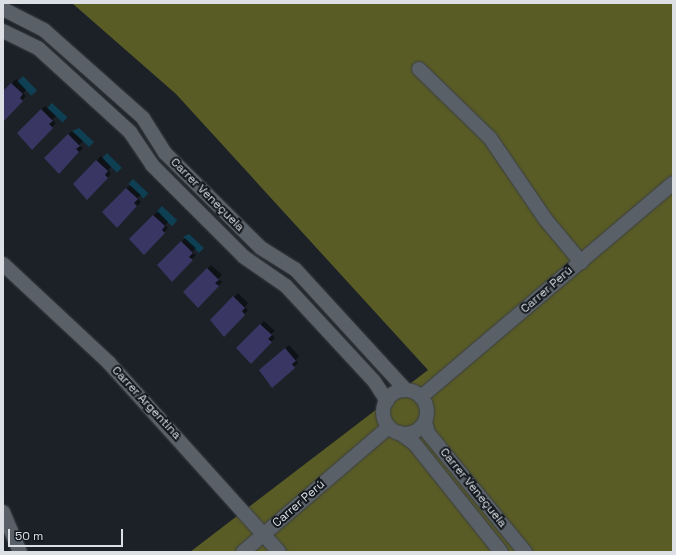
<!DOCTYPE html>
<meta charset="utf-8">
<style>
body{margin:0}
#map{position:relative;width:676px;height:555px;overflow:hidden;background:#1c2128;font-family:"Space Grotesk",sans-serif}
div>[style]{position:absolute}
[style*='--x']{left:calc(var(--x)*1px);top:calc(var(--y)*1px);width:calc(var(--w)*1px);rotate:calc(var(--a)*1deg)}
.forest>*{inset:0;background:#5a5c26}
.water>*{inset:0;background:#0e3f52;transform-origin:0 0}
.shadow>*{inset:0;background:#0007}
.building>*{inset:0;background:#393663}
.roads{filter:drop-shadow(0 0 1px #393e43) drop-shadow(0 0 1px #393e43)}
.street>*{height:14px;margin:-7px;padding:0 7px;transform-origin:7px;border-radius:7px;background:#596067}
.street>.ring{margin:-7px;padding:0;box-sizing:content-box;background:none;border:14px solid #596067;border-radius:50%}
span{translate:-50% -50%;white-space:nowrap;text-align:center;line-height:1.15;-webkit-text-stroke:4px #13181e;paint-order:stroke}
.street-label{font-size:12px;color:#dce0e4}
.frame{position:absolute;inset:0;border:4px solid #dce0e4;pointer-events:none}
.scale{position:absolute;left:8px;top:529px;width:115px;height:18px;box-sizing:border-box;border:2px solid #dce0e4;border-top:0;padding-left:5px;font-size:12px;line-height:14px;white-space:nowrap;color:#dce0e4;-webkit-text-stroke:3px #13181e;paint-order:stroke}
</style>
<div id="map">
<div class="forest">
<i style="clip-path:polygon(72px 3px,673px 3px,673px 552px,190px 552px,428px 370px,176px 94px)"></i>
</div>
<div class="water">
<i style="left:23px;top:76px;width:20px;height:8px;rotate:45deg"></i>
<i style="left:52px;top:103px;width:21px;height:7px;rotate:43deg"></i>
<i style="clip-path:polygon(79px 128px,94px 142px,89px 147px,72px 131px)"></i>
<i style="left:107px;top:153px;width:21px;height:7px;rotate:45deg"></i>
<i style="left:133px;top:179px;width:21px;height:7px;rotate:43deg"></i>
<i style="left:162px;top:206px;width:21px;height:8px;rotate:43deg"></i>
<i style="clip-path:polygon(189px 234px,204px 248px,199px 253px,183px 237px)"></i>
</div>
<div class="shadow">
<i style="clip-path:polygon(16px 79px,26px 90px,23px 93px,26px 96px,3px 121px,3px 92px)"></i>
<i style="clip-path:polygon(45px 106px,56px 116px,52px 120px,56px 123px,32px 148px,19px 133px)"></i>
<i style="clip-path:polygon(72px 131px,83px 141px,79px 145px,83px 148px,59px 173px,46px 158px)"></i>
<i style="clip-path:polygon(101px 156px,111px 167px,108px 170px,111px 174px,87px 198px,74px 184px)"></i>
<i style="clip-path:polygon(130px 185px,141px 195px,137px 198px,141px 202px,117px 227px,104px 212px)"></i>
<i style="clip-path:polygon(158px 211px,168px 222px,165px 225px,168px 228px,144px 254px,131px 239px)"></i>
<i style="clip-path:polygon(185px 238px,196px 248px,192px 252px,196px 255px,172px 280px,159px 266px)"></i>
<i style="clip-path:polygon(211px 265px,222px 275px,218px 279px,222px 282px,198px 307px,184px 292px)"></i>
<i style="clip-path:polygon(238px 293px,248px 303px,245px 307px,248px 310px,224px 335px,211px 320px)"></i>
<i style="clip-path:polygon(264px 321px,275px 331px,271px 334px,275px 338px,251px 363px,238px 348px)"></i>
<i style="clip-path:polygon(289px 345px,299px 356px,296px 360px,298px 363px,273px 386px,265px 366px)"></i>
</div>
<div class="building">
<i style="clip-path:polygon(11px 83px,23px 94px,20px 98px,23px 101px,3px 122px,3px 91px)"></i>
<i style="clip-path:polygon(41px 109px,53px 121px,49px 124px,53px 128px,32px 150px,17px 133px)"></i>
<i style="clip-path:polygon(68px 134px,80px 146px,76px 149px,79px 152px,59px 174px,44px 158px)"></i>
<i style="clip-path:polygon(96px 160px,108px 171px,105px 175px,108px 178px,87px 200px,73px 184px)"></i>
<i style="clip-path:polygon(126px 188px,138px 199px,134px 203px,137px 206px,117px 228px,102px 212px)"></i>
<i style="clip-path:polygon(153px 215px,165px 226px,162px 230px,165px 233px,144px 255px,129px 239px)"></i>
<i style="clip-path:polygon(181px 241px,193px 253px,189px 257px,193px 260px,172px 282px,157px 265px)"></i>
<i style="clip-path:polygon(207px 268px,219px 280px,215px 283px,219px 286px,198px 308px,183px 292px)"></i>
<i style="clip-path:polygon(233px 296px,245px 308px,242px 311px,245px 315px,224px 337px,210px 320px)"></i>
<i style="clip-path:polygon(260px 324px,272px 335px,268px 339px,272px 342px,251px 364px,236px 348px)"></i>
<i style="clip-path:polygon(285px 348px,296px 361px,292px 364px,295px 368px,272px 388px,259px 370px)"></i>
</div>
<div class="roads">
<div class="street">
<i style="--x:3;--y:9;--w:46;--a:27.1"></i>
<i style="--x:44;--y:30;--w:132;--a:41.6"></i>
<i style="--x:143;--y:118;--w:41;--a:57.8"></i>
<i style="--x:165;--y:153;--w:135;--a:44.7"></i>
<i style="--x:261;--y:248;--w:40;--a:32"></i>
<i style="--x:295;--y:269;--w:164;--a:47.5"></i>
<i style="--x:3;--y:31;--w:39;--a:26"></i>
<i style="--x:38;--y:48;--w:125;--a:42.4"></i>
<i style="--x:130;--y:132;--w:40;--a:56"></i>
<i style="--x:152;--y:165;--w:130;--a:45"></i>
<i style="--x:244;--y:257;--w:51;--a:34.6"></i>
<i style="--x:286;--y:286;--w:129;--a:47.2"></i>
<i style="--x:374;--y:381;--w:24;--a:57"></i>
<i style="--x:419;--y:69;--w:99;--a:44.2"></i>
<i style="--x:490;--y:138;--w:99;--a:55.7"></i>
<i style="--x:546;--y:220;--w:55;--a:50.2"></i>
<i style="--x:3;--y:264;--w:145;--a:43"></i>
<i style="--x:109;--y:363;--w:254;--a:48"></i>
<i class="ring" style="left:383px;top:390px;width:30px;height:30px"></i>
<i style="--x:421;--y:397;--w:331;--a:-40.3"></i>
<i style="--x:425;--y:422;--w:11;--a:75"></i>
<i style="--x:428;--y:433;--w:154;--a:50.8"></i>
<i style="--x:400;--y:433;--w:17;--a:36"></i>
<i style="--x:414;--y:443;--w:139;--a:51.4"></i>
<i style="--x:3;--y:512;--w:43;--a:67"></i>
<i style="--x:243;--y:552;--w:192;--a:-40.6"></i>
</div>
</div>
<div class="street-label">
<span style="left:207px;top:195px;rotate:45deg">Carrer Veneçuela</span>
<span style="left:547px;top:290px;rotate:-41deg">Carrer Perú</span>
<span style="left:146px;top:403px;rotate:47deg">Carrer Argentina</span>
<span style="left:473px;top:488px;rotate:51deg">Carrer Veneçuela</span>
<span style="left:299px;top:504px;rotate:-41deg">Carrer Perú</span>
</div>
<div class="frame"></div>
<div class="scale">50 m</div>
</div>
